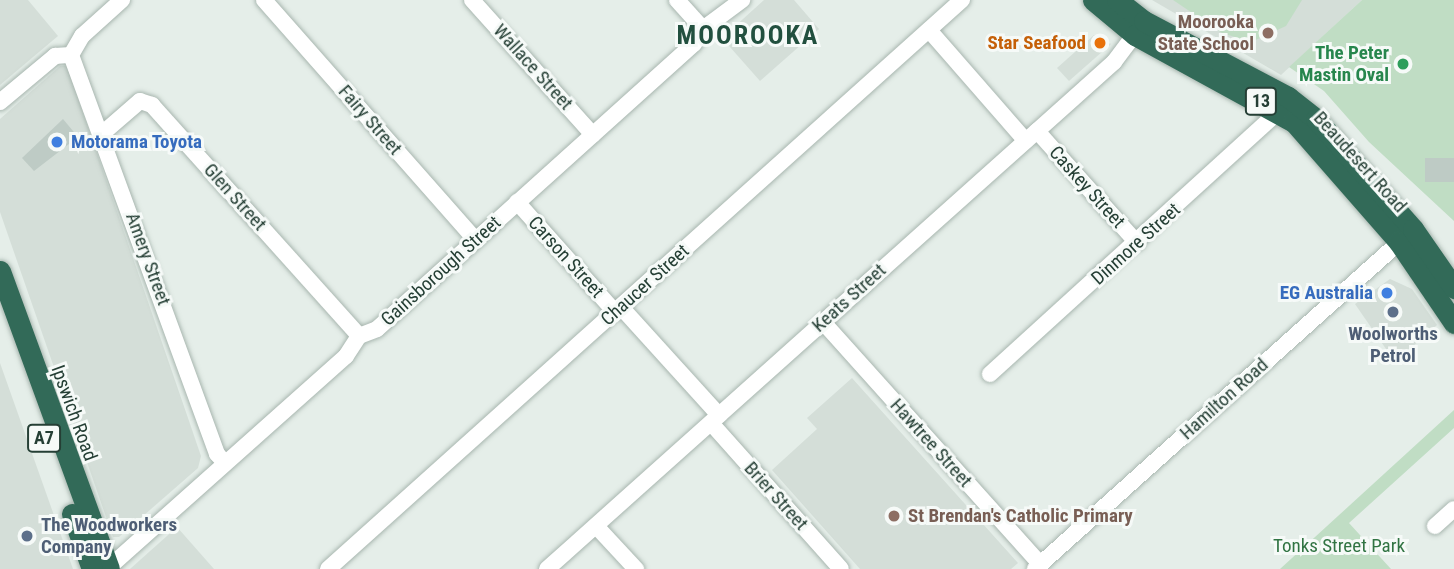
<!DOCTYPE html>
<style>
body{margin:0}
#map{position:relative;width:1454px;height:569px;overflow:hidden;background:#e5eee9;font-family:"Roboto Condensed",sans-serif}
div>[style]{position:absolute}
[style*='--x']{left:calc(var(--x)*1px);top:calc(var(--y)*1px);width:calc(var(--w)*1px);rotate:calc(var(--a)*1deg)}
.built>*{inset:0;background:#d4ded8}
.green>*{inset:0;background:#c0ddc4}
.building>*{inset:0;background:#becbc5;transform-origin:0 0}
.roads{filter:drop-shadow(0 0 2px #a8b6af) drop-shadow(0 0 2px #a8b6af)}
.minor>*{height:16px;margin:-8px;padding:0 8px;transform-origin:8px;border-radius:8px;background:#fff}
.highway>*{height:21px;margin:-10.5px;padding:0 10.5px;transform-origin:10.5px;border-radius:10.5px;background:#326a58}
.dots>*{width:19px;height:19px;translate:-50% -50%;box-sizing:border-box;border:4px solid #f6faf8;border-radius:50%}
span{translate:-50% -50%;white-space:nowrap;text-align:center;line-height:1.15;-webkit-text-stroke:6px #f6faf8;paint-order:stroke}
.shield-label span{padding:2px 5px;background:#f6faf8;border:2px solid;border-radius:5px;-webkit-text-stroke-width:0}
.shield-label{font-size:18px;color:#253f35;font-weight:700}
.education-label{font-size:19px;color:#785e54;font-weight:700}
.right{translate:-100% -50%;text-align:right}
.left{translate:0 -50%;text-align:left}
.food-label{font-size:19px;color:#c56008;font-weight:700}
.leisure-label{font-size:19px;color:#27864d;font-weight:700}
.street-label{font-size:19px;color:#253f35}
.shop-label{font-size:19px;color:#366cbe;font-weight:700}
.service-label{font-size:19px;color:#4e5e75;font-weight:700}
.park-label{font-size:19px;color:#317443}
.district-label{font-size:26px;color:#22503f;font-weight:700;letter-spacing:2px}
</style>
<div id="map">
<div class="built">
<i style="clip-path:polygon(0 0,28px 0,58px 36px,0 85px)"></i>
<i style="clip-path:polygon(764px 0,794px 0,819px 29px,760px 81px,722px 38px)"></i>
<i style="clip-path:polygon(1152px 0,1362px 0,1281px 75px)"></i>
<i style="clip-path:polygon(1094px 35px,1111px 44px,1069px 81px,1057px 68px)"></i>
<i style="clip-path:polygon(60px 66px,67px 66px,201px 456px,198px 468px,119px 537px,113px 537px,0 212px,0 119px)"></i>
<i style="clip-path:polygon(1390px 279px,1412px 289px,1437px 325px,1395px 362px,1355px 304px)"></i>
<i style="clip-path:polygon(0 363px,73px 569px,0 569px)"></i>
<i style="clip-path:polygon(852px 378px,1018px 563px,1011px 569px,860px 569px,772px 470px,817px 429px,807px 418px)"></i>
<i style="clip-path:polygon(177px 527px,214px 569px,130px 569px)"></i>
</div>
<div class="green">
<i style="clip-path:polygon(1173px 0,1302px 0,1286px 26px,1251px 42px,1222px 33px)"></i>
<i style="clip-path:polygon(1362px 0,1454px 0,1454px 221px,1369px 142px,1324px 91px,1289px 67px)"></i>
<i style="clip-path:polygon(1454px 410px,1454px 428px,1349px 523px,1391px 569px,1280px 569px)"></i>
</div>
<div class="building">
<i style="clip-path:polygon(63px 119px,78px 137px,34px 171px,22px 158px)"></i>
<i style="left:1454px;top:158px;width:24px;height:29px;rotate:90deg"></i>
</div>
<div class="roads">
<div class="minor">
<i style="--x:264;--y:0;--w:319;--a:48.6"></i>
<i style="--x:472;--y:0;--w:181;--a:48.1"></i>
<i style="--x:677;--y:0;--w:39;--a:48"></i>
<i style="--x:929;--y:30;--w:147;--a:48.9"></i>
<i style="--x:71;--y:55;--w:425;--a:69.9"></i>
<i style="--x:217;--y:454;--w:12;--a:48"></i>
<i style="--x:71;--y:55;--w:22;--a:-60"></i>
<i style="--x:82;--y:36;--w:54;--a:-42"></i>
<i style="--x:0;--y:102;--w:72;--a:-39.9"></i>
<i style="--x:55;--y:56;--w:16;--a:-4"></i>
<i style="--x:1037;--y:131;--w:150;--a:48.2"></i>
<i style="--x:103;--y:133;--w:49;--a:-40.9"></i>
<i style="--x:140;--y:101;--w:13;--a:18"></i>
<i style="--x:152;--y:105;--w:310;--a:48.1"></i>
<i style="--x:517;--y:202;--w:147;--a:48.3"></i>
<i style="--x:621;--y:307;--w:146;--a:47.8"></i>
<i style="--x:823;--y:322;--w:325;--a:48.1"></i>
<i style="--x:990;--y:374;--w:391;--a:-42.3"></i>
<i style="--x:711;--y:423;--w:195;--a:48.3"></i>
<i style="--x:596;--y:526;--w:59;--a:47.1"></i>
<i style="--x:1435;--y:526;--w:25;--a:-42"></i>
<i style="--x:107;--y:569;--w:320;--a:-41.7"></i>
<i style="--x:346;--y:356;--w:24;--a:-57"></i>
<i style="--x:359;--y:336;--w:19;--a:-21"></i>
<i style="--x:377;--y:329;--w:426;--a:-42"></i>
<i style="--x:694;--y:44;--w:17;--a:-59"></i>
<i style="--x:703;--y:29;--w:49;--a:-36.6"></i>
<i style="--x:328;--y:569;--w:852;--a:-41.91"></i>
<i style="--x:547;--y:569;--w:761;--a:-41.8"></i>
<i style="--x:1114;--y:62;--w:45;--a:-53.1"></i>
<i style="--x:1035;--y:569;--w:499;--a:-41.9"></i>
</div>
<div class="highway">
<i style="--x:1093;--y:0;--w:55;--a:39.8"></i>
<i style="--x:1135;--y:35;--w:181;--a:28.7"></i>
<i style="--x:1294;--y:122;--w:159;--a:48.8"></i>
<i style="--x:1399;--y:242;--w:98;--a:55.8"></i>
<i style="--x:1117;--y:0;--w:34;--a:38"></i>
<i style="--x:1144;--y:21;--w:163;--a:27.8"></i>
<i style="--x:1288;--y:97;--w:36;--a:38"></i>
<i style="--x:1316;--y:119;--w:147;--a:48.6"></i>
<i style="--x:1413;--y:229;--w:72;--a:55.2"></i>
<i style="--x:0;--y:271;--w:317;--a:69.9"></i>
<i style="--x:72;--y:514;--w:59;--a:70"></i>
</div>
</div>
<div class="dots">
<i style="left:1268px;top:33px;background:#8d6e63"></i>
<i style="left:1100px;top:43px;background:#e8710a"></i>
<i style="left:1403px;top:64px;background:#2e9e5b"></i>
<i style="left:57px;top:142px;background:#3f7fe0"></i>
<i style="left:1387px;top:293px;background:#3f7fe0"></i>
<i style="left:1393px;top:312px;background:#5c6f8a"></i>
<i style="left:894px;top:516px;background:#8d6e63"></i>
<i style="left:27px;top:536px;background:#5c6f8a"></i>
</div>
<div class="shield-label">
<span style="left:1261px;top:101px">13</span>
<span style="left:44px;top:438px">A7</span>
</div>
<div class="education-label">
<span class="right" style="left:1254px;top:33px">Moorooka<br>State School</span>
<span class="left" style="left:908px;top:516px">St Brendan's Catholic Primary</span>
</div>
<div class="food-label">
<span class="right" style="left:1086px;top:43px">Star Seafood</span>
</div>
<div class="leisure-label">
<span class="right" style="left:1389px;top:64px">The Peter<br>Mastin Oval</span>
</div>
<div class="street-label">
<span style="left:533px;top:67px;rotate:48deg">Wallace Street</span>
<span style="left:370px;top:120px;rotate:49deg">Fairy Street</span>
<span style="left:1360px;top:162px;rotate:48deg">Beaudesert Road</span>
<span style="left:1087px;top:187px;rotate:48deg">Caskey Street</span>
<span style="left:235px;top:197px;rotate:48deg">Glen Street</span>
<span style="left:1136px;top:244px;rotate:-42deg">Dinmore Street</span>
<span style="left:566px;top:257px;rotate:48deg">Carson Street</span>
<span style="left:148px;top:259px;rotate:70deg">Amery Street</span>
<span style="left:441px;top:271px;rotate:-42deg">Gainsborough Street</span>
<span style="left:645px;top:285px;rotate:-42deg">Chaucer Street</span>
<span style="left:849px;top:298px;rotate:-42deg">Keats Street</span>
<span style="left:1224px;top:399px;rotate:-42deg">Hamilton Road</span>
<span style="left:74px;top:413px;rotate:70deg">Ipswich Road</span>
<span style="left:931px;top:443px;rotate:48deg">Hawtree Street</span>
<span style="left:776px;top:496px;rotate:48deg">Brier Street</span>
</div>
<div class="shop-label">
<span class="left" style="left:71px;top:142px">Motorama Toyota</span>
<span class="right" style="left:1373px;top:293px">EG Australia</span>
</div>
<div class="service-label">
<span style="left:1393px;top:345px">Woolworths<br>Petrol</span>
<span class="left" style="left:41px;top:536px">The Woodworkers<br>Company</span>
</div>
<div class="park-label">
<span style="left:1339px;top:546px">Tonks Street Park</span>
</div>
<div class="district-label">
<span style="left:748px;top:36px">MOOROOKA</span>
</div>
</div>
